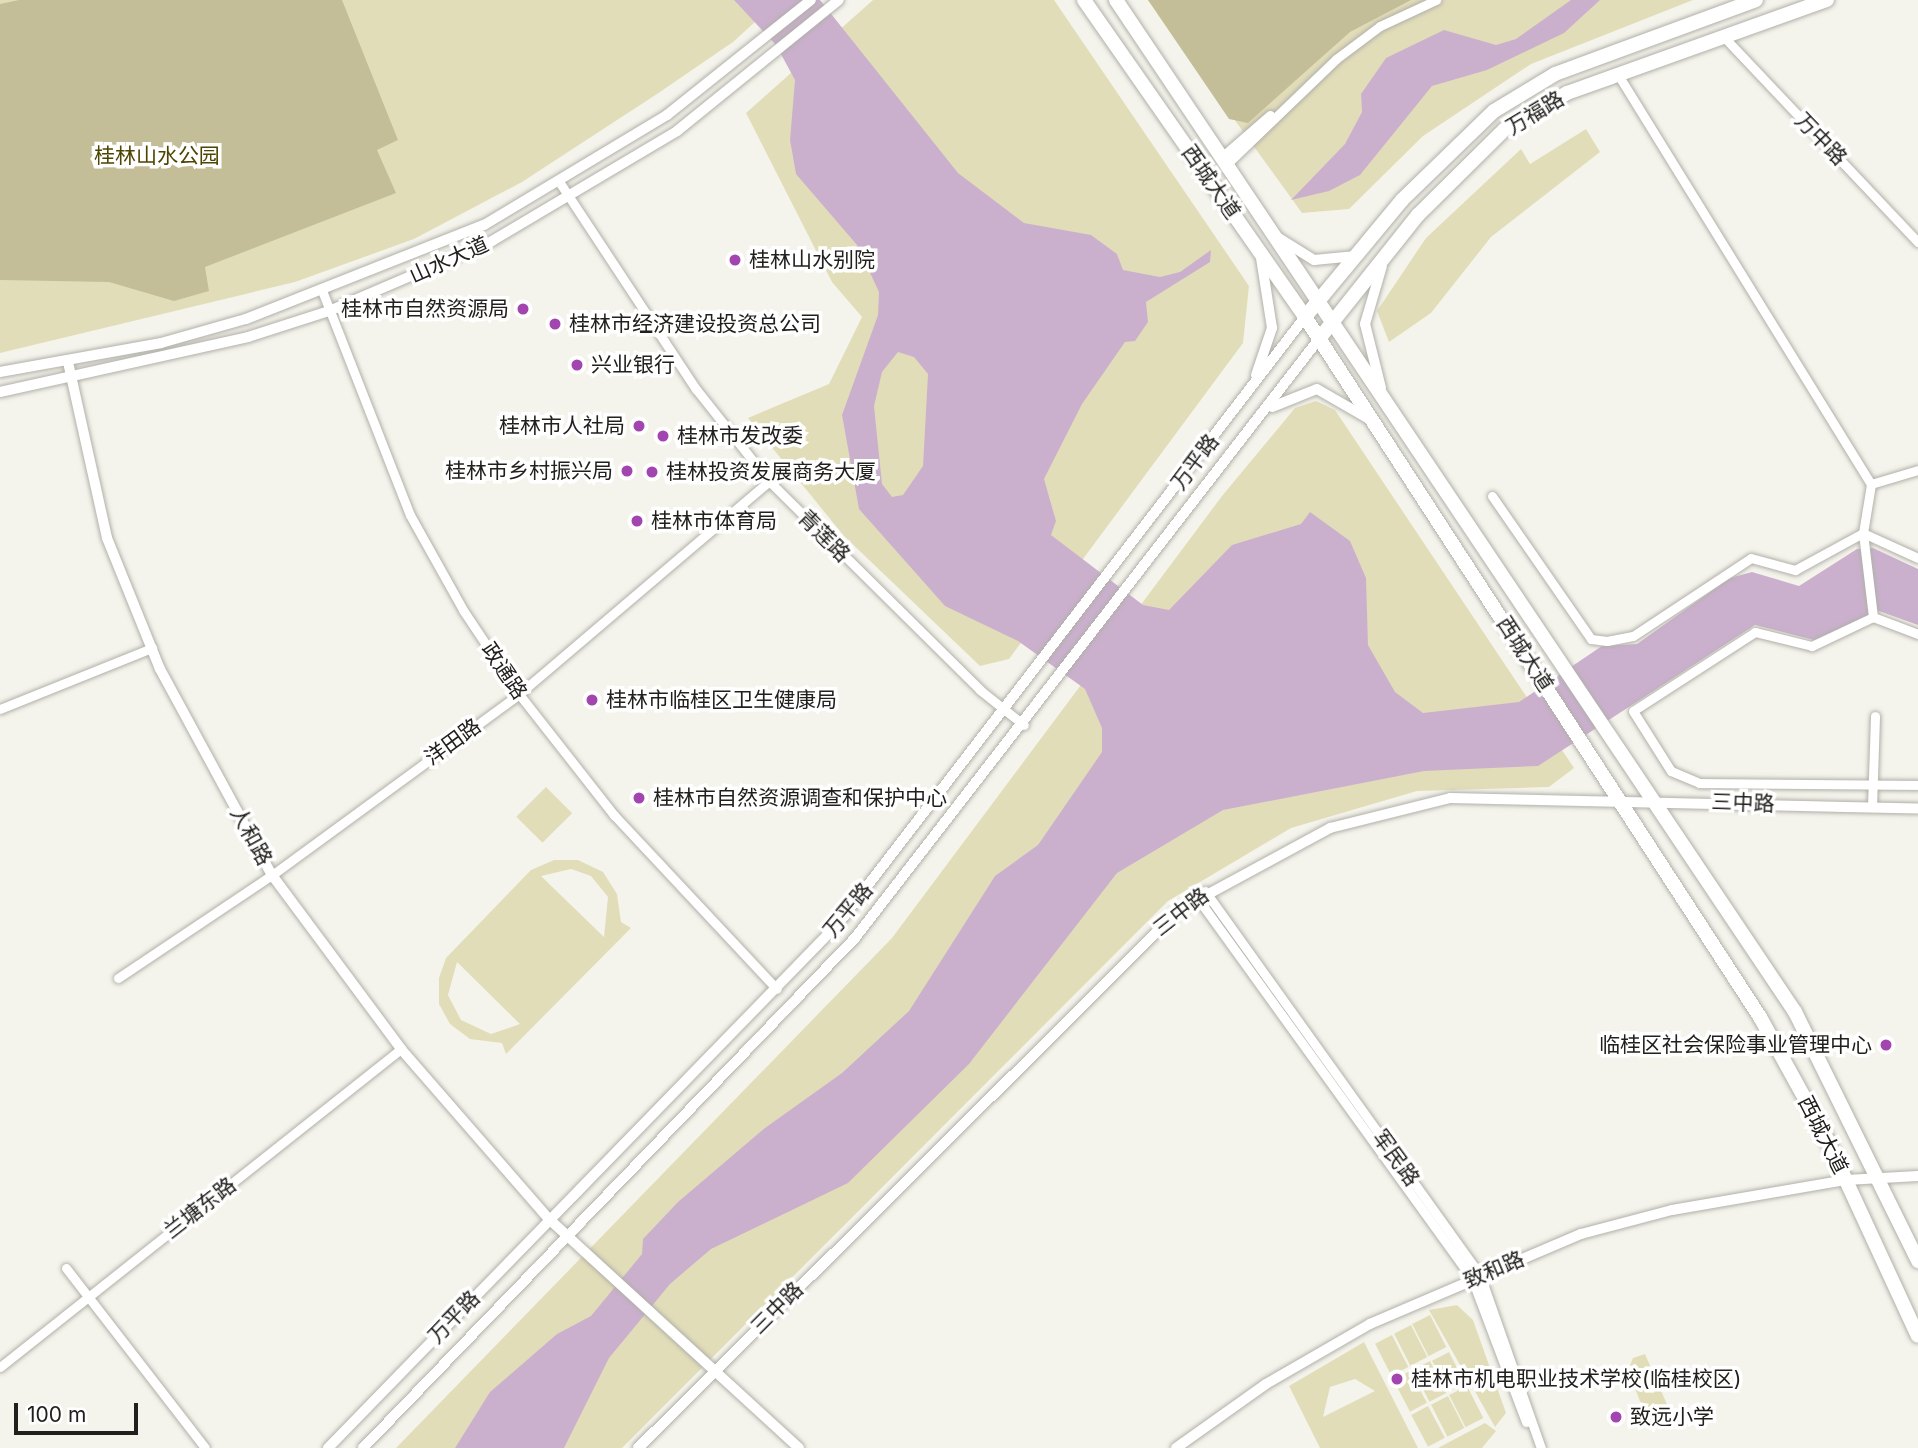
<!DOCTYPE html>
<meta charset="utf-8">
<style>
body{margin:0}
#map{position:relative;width:1918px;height:1448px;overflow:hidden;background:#f5f4ec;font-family:Inter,"Noto Sans SC",sans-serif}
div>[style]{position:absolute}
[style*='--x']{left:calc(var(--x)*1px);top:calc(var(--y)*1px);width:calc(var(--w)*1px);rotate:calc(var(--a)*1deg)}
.green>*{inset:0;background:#e2ddb9;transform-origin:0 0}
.forest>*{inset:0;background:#c4be98}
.water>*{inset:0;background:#cbb0ce}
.roads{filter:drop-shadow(0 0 2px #b1b0a9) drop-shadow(0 0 2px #b1b0a9)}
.minor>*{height:9px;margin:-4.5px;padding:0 4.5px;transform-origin:4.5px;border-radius:4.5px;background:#fff}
.major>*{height:10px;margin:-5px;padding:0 5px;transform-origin:5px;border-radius:5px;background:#fff}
.highway>*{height:14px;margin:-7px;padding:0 7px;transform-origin:7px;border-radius:7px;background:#fff}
.dots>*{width:19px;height:19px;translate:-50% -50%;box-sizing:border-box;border:4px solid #fff;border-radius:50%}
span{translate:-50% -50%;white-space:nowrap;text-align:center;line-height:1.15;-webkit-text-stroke:7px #fff;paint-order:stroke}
.street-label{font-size:21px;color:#21201e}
.park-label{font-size:21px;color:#4e4500}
.poi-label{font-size:21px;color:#21201e}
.left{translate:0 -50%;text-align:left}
.right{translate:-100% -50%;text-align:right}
.scale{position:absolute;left:14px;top:1403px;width:124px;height:32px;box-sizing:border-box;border:4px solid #21201e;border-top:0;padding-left:9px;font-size:21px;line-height:24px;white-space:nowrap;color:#21201e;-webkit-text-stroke:5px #fff;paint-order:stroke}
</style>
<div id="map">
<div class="green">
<i style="clip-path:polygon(0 0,779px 0,733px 42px,657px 94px,522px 182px,414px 239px,295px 282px,0 353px)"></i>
<i style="clip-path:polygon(873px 0,1054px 0,1249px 286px,1243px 343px,1009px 659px,980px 666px,844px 536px,748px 418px,829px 384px,862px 317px,832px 282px,746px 113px)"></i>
<i style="clip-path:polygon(1148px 0,1693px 0,1531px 64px,1423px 136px,1349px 209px,1302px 213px)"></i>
<i style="clip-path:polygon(1586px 129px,1600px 152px,1491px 237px,1431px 313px,1389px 342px,1377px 311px,1426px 238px,1521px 149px,1530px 164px)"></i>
<i style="clip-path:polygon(1316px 401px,1335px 410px,1574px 768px,1549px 787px,1417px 791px,1291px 828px,1168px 901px,622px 1448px,396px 1448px,892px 938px,1222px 496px,1295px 408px)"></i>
<i style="left:546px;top:787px;width:37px;height:42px;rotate:45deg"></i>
<i style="clip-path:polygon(evenodd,554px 860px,578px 860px,603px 872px,617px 894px,621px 922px,631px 928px,506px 1054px,502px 1043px,470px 1039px,450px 1024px,439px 1004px,439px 978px,446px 958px,531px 870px,554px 860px,571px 869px,591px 876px,608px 897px,604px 937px,541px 876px,571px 869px,554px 860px,457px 962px,520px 1024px,491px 1034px,461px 1020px,448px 995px,457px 962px)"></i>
<i style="clip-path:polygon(1457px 1305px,1473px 1320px,1506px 1413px,1495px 1427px,1429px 1310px)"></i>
<i style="left:1430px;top:1315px;width:36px;height:20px;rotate:63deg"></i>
<i style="left:1411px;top:1325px;width:36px;height:19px;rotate:63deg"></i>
<i style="left:1392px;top:1335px;width:36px;height:19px;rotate:63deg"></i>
<i style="clip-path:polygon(evenodd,1364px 1342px,1418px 1448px,1320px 1448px,1289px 1386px,1364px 1342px,1355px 1379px,1375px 1391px,1323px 1417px,1330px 1387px,1355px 1379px)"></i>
<i style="left:1449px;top:1352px;width:35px;height:19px;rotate:63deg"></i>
<i style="clip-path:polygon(1645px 1354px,1673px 1418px,1664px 1430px,1649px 1425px,1628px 1370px,1633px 1358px)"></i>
<i style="left:1430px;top:1361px;width:36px;height:19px;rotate:63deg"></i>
<i style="left:1410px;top:1371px;width:36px;height:19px;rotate:62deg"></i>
<i style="left:1467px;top:1386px;width:36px;height:20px;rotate:63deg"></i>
<i style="left:1448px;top:1396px;width:36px;height:19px;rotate:63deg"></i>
<i style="left:1428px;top:1406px;width:36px;height:19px;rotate:62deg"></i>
<i style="clip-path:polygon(1485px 1423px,1496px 1431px,1482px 1448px,1438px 1448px)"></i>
</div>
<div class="forest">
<i style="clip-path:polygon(19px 0,342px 0,398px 140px,377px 150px,396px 193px,205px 267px,209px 291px,174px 301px,109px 282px,0 280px,0 4px)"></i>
<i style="clip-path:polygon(1148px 0,1411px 0,1350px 32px,1248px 123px,1229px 119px)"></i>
</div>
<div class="water">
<i style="clip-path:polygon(evenodd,734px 0,820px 0,958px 173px,1024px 223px,1091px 235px,1117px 254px,1123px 270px,1160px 277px,1180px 272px,1211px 250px,1210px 262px,1146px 302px,1148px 322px,1135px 341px,1125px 342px,1082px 404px,1044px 479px,1056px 521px,1051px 535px,1143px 605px,1169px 610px,1232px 545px,1301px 524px,1310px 512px,1350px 541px,1366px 578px,1368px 645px,1395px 692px,1423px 713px,1519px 702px,1602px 646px,1637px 644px,1730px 578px,1752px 572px,1799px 586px,1857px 549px,1873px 548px,1918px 569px,1918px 625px,1879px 611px,1814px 640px,1755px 625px,1538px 766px,1424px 771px,1223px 810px,1117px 873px,969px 1064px,848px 1183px,711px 1249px,670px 1284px,609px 1358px,564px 1448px,455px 1448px,490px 1392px,557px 1334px,591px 1316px,642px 1254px,643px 1239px,678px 1202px,765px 1128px,842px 1073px,909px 1011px,995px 876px,1038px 845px,1102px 752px,1102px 728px,1085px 689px,1018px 641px,945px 606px,859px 509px,842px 415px,878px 315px,879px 292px,857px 245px,796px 174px,790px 140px,795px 80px,776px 45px,734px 0,898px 352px,914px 357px,928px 374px,923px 466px,903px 495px,892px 497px,882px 484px,874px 406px,882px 372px,898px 352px)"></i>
<i style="clip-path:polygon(1571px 0,1600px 0,1564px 33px,1487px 70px,1432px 86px,1360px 175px,1329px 191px,1291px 200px,1345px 144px,1362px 112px,1361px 94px,1386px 58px,1444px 30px,1496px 45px,1516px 39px)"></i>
</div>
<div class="roads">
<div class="minor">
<i style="--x:1723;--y:36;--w:284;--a:46.6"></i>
<i style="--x:1617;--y:73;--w:483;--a:58.3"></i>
<i style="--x:1871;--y:484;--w:49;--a:-16.6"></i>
<i style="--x:1224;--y:155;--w:61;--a:-41"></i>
<i style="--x:1229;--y:162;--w:149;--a:-43.9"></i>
<i style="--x:1336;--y:59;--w:55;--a:-36.9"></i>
<i style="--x:1380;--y:26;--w:62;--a:-24.9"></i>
<i style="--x:560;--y:183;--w:247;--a:56.6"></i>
<i style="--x:696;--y:389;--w:117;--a:51.6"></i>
<i style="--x:769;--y:481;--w:297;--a:44.7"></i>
<i style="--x:980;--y:690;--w:56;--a:38.5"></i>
<i style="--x:323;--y:293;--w:238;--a:68.6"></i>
<i style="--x:410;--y:515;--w:109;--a:60.8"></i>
<i style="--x:463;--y:610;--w:101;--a:56.3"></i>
<i style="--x:519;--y:694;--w:154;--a:51.9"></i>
<i style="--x:614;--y:815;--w:238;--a:46.9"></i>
<i style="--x:1492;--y:496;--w:174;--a:55.3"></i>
<i style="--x:1591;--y:639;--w:16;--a:7"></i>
<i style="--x:1607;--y:641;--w:26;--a:-11"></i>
<i style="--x:1633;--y:636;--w:141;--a:-33.5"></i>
<i style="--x:1751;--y:558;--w:46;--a:15.3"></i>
<i style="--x:1795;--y:570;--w:77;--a:-28.6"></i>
<i style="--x:1863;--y:533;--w:50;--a:-80.7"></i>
<i style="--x:1863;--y:533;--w:85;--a:83.2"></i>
<i style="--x:1863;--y:533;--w:60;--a:24.4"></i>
<i style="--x:1918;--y:634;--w:48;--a:-159.3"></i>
<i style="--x:1873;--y:617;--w:68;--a:154.6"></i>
<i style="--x:1812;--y:646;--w:59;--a:-166.2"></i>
<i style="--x:1755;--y:632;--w:145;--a:147.1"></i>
<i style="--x:1633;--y:711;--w:71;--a:57.7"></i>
<i style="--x:1671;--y:771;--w:30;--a:23"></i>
<i style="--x:1699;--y:783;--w:219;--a:0.5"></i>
<i style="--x:0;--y:709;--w:164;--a:-21.9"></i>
<i style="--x:1872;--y:807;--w:91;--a:-88.1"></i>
<i style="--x:1205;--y:891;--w:472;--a:54.4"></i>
<i style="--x:1480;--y:1275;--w:183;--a:70.6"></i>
<i style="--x:1196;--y:896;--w:472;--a:54.2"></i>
<i style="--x:1472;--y:1279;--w:153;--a:69.3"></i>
<i style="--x:118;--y:978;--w:185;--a:-33.8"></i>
<i style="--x:272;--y:875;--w:306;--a:-36.2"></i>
<i style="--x:519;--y:694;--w:328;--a:-40.4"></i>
<i style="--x:66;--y:1268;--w:227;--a:52.3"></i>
<i style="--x:0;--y:1367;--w:512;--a:-38.42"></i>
</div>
<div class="major">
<i style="--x:1277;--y:237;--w:44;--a:31.9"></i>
<i style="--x:1314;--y:260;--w:42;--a:-5.4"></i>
<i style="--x:68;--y:362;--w:180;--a:77.5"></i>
<i style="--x:107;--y:538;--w:141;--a:68"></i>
<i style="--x:160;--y:669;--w:234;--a:61.5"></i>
<i style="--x:272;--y:875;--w:217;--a:53.4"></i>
<i style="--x:401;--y:1049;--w:225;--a:49"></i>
<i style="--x:549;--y:1219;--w:339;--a:42.5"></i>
<i style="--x:0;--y:372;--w:164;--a:-10.2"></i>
<i style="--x:161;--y:343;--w:88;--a:-15.8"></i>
<i style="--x:246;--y:319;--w:256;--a:-21.6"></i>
<i style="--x:484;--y:225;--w:214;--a:-31"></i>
<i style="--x:667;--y:115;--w:184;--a:-38.6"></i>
<i style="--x:1256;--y:375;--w:50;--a:-71.2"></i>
<i style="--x:1272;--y:328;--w:71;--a:-98.9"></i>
<i style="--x:1381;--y:388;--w:66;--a:-104"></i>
<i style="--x:1365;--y:324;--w:60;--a:-73.7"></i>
<i style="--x:0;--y:392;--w:254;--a:-12.5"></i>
<i style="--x:248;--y:337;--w:85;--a:-17.8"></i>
<i style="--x:329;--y:311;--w:177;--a:-23.2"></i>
<i style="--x:492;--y:241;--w:215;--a:-30.7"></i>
<i style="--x:677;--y:131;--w:208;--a:-39"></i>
<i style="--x:1272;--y:407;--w:48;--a:-21.8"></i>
<i style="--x:1317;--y:389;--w:60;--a:30"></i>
<i style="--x:328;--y:1448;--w:731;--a:-45.78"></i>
<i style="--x:838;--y:924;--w:766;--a:-52.43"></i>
<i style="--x:363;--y:1448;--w:709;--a:-46.03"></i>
<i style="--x:855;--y:938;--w:758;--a:-52.24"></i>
<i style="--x:638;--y:1448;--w:763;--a:-44.84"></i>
<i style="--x:1179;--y:910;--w:172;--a:-28.5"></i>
<i style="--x:1330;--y:828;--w:124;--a:-14"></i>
<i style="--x:1450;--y:798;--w:468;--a:1.3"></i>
<i style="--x:1176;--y:1448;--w:110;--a:-35.4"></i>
<i style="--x:1266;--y:1384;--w:120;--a:-30"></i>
<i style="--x:1370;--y:1324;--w:229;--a:-23.1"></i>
<i style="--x:1581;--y:1234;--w:94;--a:-14.8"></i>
<i style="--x:1672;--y:1210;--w:177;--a:-9.8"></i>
<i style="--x:1846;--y:1180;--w:72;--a:-3.2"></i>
</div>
<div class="highway">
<i style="--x:1084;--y:0;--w:386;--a:55.1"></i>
<i style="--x:1305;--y:317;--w:835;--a:56.98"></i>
<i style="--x:1760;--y:1017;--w:135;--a:61.2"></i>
<i style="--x:1825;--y:1135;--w:221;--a:65.2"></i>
<i style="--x:1116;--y:0;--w:1219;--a:56.14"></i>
<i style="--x:1795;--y:1012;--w:278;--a:63.7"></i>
<i style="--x:1305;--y:317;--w:152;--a:-50.3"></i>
<i style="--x:1402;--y:200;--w:128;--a:-44.1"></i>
<i style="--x:1494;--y:111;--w:71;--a:-31.2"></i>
<i style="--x:1555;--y:74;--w:214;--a:-20.2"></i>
<i style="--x:1319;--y:339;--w:159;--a:-51.4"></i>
<i style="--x:1418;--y:215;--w:122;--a:-44.7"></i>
<i style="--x:1505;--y:129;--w:72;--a:-30.1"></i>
<i style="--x:1567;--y:93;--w:276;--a:-19.7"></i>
</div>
</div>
<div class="dots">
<i style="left:735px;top:260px;background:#a245af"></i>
<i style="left:523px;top:309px;background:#a245af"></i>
<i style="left:555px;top:324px;background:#a245af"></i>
<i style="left:577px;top:365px;background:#a245af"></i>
<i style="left:639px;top:426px;background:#a245af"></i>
<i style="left:663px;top:436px;background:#a245af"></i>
<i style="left:627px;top:471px;background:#a245af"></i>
<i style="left:652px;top:472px;background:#a245af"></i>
<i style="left:637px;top:521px;background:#a245af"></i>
<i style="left:592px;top:700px;background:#a245af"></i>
<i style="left:639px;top:798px;background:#a245af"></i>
<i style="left:1886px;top:1045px;background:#a245af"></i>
<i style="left:1397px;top:1379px;background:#a245af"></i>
<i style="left:1616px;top:1417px;background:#a245af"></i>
</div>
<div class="street-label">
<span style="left:1535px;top:113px;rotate:-31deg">万福路</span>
<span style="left:1821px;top:139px;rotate:46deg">万中路</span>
<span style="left:1211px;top:182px;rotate:55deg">西城大道</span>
<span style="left:449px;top:260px;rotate:-24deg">山水大道</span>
<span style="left:1195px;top:462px;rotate:-53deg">万平路</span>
<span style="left:824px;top:536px;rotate:45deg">青莲路</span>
<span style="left:1525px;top:654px;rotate:57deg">西城大道</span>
<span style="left:504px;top:671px;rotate:56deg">政通路</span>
<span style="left:453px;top:742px;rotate:-36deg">洋田路</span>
<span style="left:1743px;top:803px;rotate:2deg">三中路</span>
<span style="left:251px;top:836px;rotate:61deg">人和路</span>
<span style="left:848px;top:910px;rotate:-50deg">万平路</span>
<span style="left:1181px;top:912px;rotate:-38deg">三中路</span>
<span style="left:1823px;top:1135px;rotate:63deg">西城大道</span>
<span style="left:1396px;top:1158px;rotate:54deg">军民路</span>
<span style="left:200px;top:1208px;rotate:-38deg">兰塘东路</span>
<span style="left:1494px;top:1270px;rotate:-23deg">致和路</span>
<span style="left:777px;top:1308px;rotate:-45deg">三中路</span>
<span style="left:454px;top:1317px;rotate:-46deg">万平路</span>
</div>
<div class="park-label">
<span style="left:157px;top:156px">桂林山水公园</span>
</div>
<div class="poi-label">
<span class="left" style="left:749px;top:260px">桂林山水别院</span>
<span class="right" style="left:509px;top:309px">桂林市自然资源局</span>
<span class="left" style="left:569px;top:324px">桂林市经济建设投资总公司</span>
<span class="left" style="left:591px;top:365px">兴业银行</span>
<span class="right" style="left:625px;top:426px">桂林市人社局</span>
<span class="left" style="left:677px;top:436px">桂林市发改委</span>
<span class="right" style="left:613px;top:471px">桂林市乡村振兴局</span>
<span class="left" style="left:666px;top:472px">桂林投资发展商务大厦</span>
<span class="left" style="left:651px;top:521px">桂林市体育局</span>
<span class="left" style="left:606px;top:700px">桂林市临桂区卫生健康局</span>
<span class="left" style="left:653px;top:798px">桂林市自然资源调查和保护中心</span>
<span class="right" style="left:1872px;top:1045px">临桂区社会保险事业管理中心</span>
<span class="left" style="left:1411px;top:1379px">桂林市机电职业技术学校(临桂校区)</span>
<span class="left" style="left:1630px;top:1417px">致远小学</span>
</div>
<div class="scale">100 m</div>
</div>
